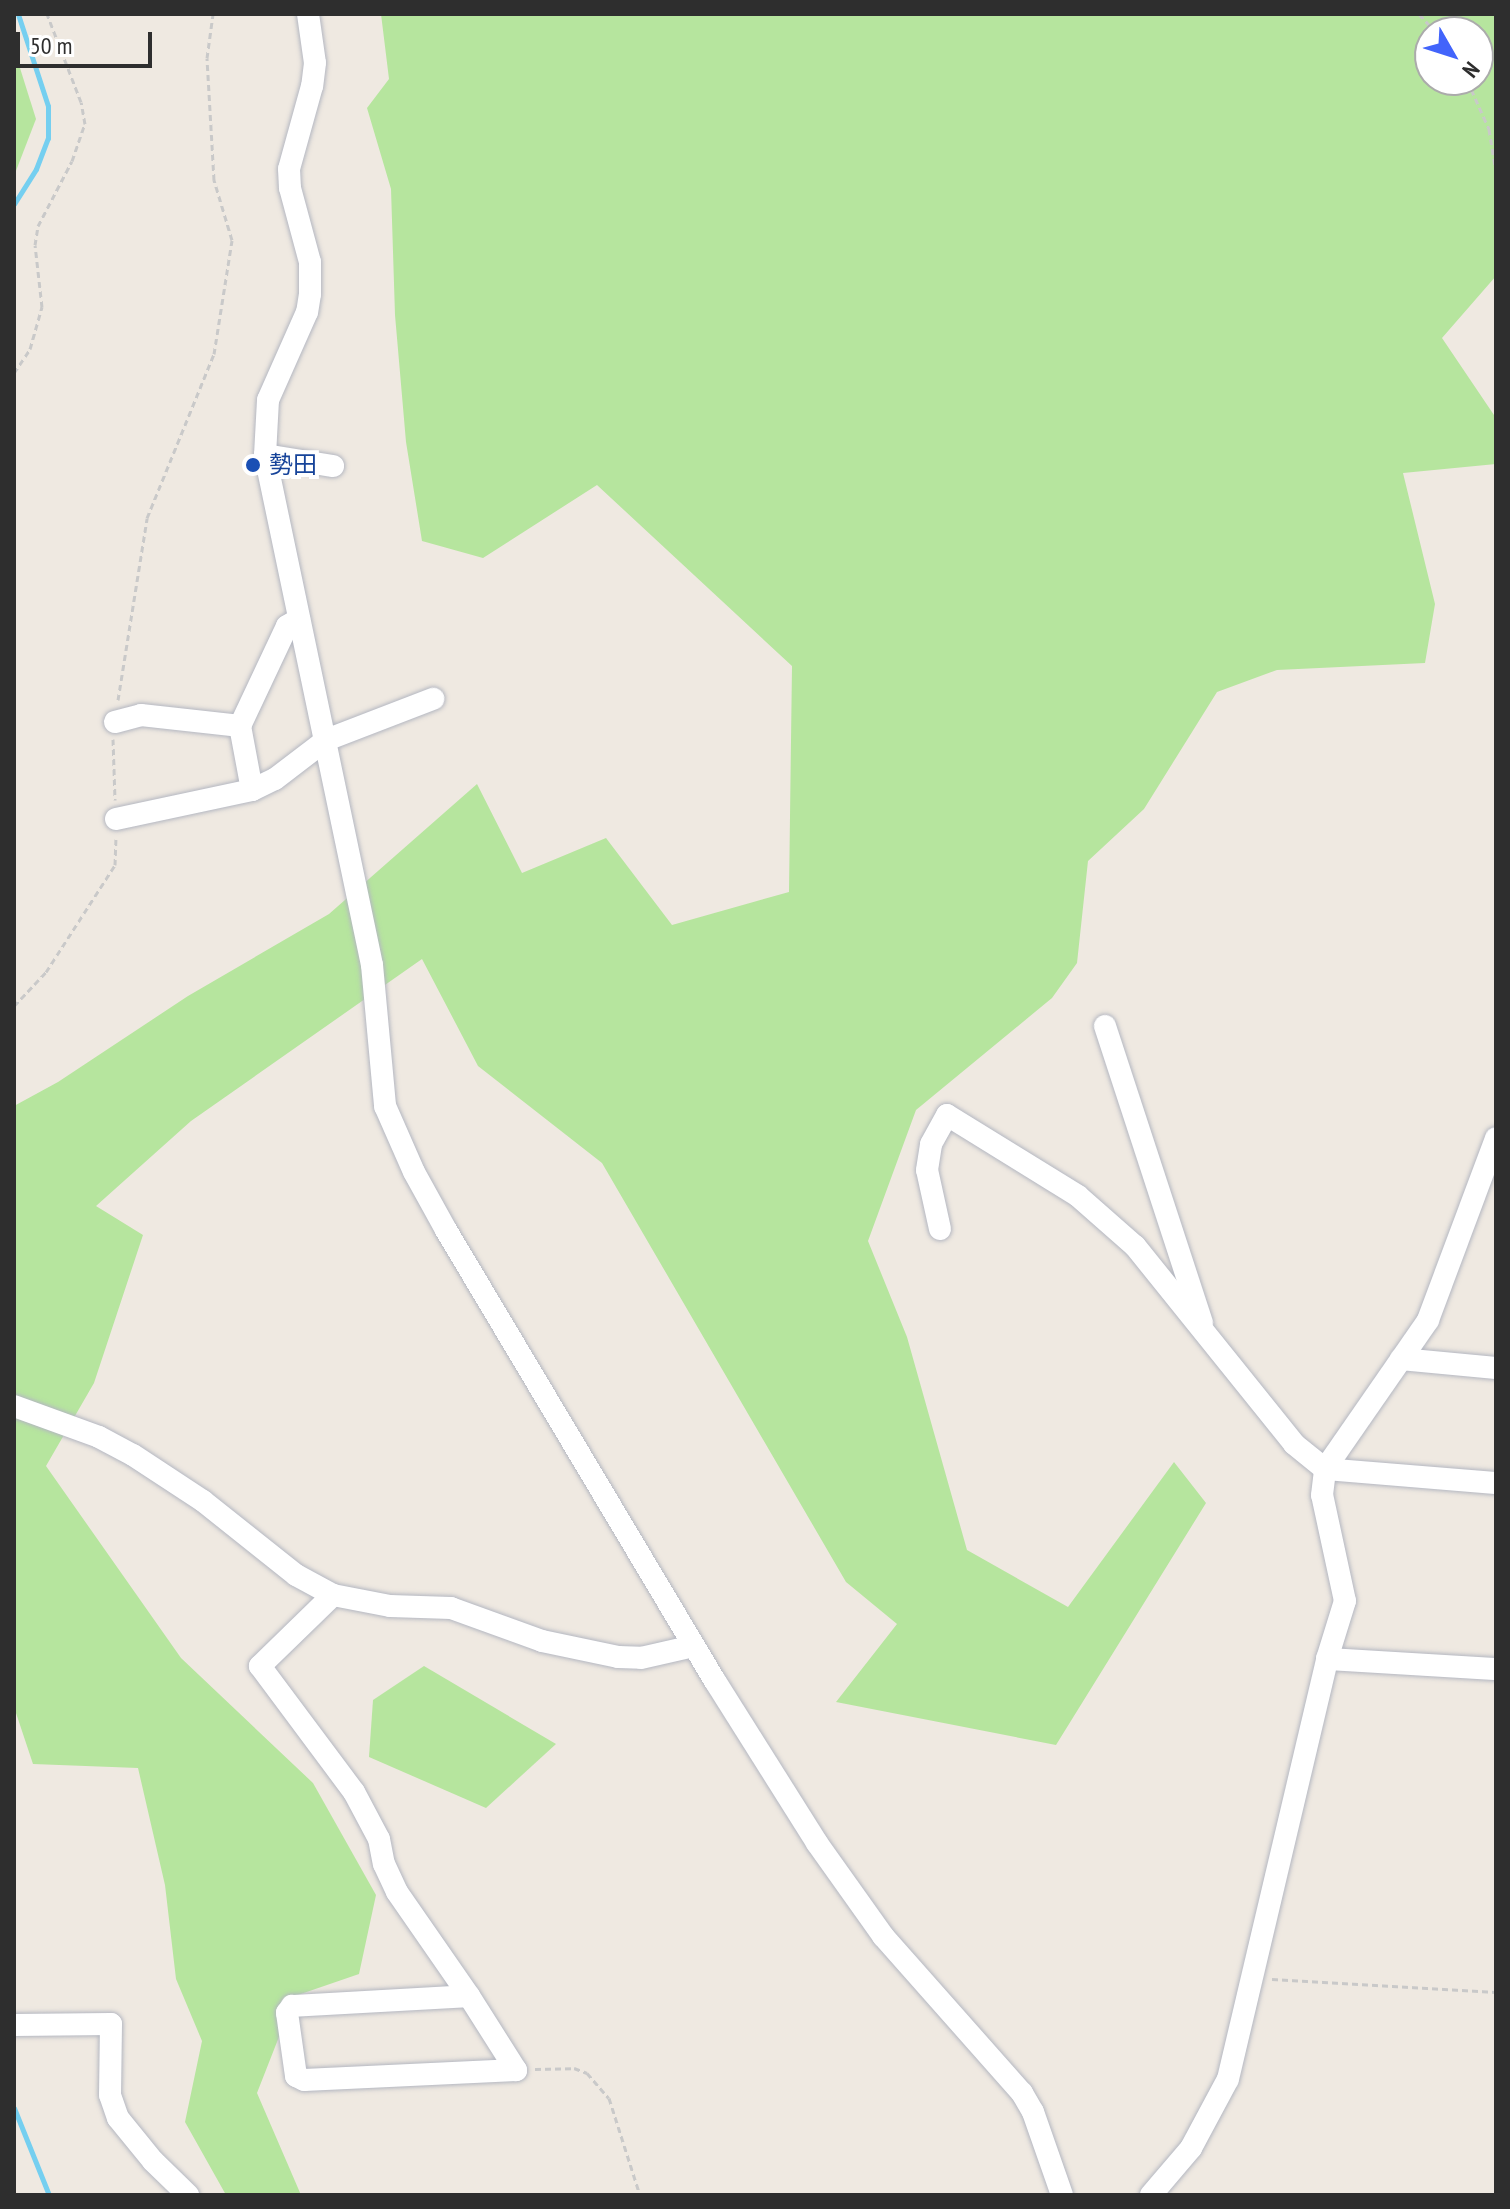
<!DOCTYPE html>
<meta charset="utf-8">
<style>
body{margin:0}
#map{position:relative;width:1510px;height:2209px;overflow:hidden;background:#efe9e1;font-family:"PT Sans Narrow","Noto Sans JP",sans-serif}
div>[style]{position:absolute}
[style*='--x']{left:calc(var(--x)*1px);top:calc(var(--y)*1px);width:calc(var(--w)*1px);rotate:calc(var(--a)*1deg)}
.green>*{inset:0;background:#b6e59e}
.stream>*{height:5px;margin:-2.5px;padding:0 2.5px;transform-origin:2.5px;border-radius:2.5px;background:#75cff0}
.path>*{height:3px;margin-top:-1.5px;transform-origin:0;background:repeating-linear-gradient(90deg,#c9c9c9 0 6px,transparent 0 10px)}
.roads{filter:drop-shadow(0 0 2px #b4b7c1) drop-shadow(0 0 2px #b4b7c1)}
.street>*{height:22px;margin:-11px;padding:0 11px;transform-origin:11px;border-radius:11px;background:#fff}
.dots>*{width:22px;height:22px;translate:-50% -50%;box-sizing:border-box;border:4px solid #fff;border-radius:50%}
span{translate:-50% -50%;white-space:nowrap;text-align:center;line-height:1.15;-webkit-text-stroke:8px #fff;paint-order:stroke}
.transit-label{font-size:24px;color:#164399}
.left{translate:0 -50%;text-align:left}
.frame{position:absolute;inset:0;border:16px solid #2e2e2e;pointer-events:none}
.north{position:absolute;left:1414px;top:16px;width:80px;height:80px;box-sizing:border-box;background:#fff;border:2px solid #ababab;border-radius:50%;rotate:129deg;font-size:22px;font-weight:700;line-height:32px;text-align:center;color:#2e2e2e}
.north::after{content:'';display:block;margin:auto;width:28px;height:36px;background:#4264fb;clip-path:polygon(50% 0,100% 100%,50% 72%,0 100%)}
.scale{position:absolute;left:16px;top:32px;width:136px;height:36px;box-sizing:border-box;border:4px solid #2e2e2e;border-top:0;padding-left:10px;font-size:24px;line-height:28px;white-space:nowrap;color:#2e2e2e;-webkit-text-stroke:6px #fff;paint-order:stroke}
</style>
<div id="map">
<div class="green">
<i style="clip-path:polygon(evenodd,381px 14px,1496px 14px,1496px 276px,1442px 338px,1496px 418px,1496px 464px,1403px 473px,1435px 604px,1425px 663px,1277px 670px,1217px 692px,1144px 809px,1088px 861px,1077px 963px,1052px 998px,916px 1110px,868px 1241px,907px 1337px,967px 1550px,1068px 1607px,1174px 1462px,1206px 1503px,1056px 1745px,836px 1702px,897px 1624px,846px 1582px,602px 1163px,478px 1066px,422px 959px,191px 1121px,96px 1206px,143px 1235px,94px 1383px,46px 1466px,181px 1658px,313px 1783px,376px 1895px,359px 1974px,295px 1996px,257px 2093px,301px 2195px,226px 2195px,185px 2122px,202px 2041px,176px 1979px,165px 1885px,138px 1768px,33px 1764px,14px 1707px,14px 1106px,58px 1082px,188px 996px,329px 914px,477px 784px,522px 873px,606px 838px,672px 925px,789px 892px,792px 666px,597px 485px,483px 558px,422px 541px,406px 442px,395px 315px,391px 189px,367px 108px,389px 79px,381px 14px,1430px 32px,1478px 32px,1478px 80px,1430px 80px,1430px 32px)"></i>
<i style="clip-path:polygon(14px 49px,36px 119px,14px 176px)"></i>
<i style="clip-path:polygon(424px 1666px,556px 1744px,486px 1808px,369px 1757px,373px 1700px)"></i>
</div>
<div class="stream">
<i style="--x:14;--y:204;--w:41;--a:-57.8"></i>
<i style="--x:36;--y:169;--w:33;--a:-69"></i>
<i style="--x:48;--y:138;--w:32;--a:-90"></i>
<i style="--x:48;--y:106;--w:97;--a:-108.1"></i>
<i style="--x:14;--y:2108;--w:94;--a:68.1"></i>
</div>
<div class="path">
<i style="--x:1419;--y:14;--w:25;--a:47"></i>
<i style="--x:1467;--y:80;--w:54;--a:65.8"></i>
<i style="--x:1489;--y:129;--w:44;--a:80.8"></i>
<i style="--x:14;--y:373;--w:29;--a:-56"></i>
<i style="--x:30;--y:349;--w:44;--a:-74.1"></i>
<i style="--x:42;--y:307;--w:62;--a:-96.4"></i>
<i style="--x:35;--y:245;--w:19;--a:-81"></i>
<i style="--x:38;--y:226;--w:73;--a:-62.4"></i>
<i style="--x:72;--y:161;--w:39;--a:-71"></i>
<i style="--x:85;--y:124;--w:22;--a:-100"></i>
<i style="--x:81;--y:102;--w:94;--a:-111.1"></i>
<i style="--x:118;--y:700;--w:184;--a:-80.9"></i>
<i style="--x:147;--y:518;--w:177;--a:-67.8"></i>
<i style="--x:214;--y:354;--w:115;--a:-81"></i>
<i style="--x:232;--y:240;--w:63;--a:-106.7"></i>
<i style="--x:214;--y:180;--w:122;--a:-93.3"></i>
<i style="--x:207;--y:58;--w:44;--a:-82.2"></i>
<i style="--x:113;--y:739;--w:61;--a:88.1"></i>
<i style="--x:14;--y:1006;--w:47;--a:-46.7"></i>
<i style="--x:46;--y:972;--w:127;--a:-57.2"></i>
<i style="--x:115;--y:865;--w:26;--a:-88"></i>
<i style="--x:1272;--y:1979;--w:224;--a:3.3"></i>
<i style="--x:535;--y:2069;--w:39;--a:-1"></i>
<i style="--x:574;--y:2068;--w:14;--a:21"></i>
<i style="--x:587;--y:2073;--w:33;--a:49"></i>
<i style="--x:609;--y:2098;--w:102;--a:72.3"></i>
</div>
<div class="roads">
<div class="street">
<i style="--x:308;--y:14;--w:49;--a:81.9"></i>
<i style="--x:315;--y:63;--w:23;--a:97"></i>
<i style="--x:312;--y:86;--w:86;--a:105.5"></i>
<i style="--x:289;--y:169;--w:19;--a:87"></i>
<i style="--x:290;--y:188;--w:77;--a:74.9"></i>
<i style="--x:310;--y:262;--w:32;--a:90"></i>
<i style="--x:310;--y:294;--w:18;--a:99"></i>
<i style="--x:307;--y:312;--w:96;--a:113.9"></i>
<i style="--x:268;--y:400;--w:55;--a:93.1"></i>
<i style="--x:265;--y:455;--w:521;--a:78.15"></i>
<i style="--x:372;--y:965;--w:142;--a:84.7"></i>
<i style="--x:385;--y:1106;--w:72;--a:66.3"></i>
<i style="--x:414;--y:1172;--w:66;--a:61.1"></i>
<i style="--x:446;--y:1230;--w:525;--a:59.19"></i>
<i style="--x:715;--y:1681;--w:191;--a:57.8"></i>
<i style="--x:817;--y:1843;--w:114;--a:54.6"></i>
<i style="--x:883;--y:1936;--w:210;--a:48.5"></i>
<i style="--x:1022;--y:2093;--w:22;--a:60"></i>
<i style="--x:1033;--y:2112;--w:88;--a:70.7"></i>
<i style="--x:265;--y:455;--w:69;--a:9.2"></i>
<i style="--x:115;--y:722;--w:27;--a:-15"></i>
<i style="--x:141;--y:715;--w:100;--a:6.3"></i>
<i style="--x:252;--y:790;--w:65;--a:-100.6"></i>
<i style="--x:240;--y:726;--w:110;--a:-64.8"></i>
<i style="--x:287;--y:626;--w:14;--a:-30"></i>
<i style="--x:116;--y:819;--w:139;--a:-12"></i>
<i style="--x:252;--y:790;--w:25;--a:-26"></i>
<i style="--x:275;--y:779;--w:64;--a:-37.4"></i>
<i style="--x:326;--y:740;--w:115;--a:-21"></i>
<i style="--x:1105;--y:1026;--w:312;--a:71.9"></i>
<i style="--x:940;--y:1229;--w:60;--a:-102.4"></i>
<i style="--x:927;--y:1170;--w:26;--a:-81"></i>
<i style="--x:931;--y:1144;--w:33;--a:-61"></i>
<i style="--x:947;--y:1115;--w:154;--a:31.7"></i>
<i style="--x:1078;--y:1196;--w:76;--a:41.3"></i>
<i style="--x:1135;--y:1246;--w:254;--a:51.2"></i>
<i style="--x:1294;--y:1444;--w:40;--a:39"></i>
<i style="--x:1325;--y:1469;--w:172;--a:4.7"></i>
<i style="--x:1401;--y:1359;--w:95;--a:5.4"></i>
<i style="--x:14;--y:1406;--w:90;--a:20"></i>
<i style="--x:99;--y:1437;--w:38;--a:28"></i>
<i style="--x:133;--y:1455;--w:84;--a:33.3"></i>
<i style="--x:203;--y:1501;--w:119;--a:38.5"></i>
<i style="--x:296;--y:1575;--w:42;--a:28.4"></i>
<i style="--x:333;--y:1595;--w:58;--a:10.9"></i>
<i style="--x:390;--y:1606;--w:61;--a:1.9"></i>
<i style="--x:451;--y:1608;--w:97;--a:19.9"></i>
<i style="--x:542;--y:1641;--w:78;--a:11.9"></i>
<i style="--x:618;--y:1657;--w:23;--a:2"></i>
<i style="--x:641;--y:1658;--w:54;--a:-12.8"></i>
<i style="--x:333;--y:1595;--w:102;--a:135.8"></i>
<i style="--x:260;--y:1666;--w:157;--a:53.3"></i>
<i style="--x:354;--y:1792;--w:53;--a:62"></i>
<i style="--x:379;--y:1839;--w:25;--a:79"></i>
<i style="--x:384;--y:1864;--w:31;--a:65"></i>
<i style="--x:397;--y:1892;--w:126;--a:55.3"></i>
<i style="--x:469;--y:1996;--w:88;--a:57.6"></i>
<i style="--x:516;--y:2070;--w:212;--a:177.3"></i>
<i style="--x:304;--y:2080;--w:9;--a:-153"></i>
<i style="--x:296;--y:2076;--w:64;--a:-98.1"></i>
<i style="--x:287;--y:2013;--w:9;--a:-54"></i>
<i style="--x:292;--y:2006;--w:177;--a:-3.2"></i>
<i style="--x:1327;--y:1659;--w:169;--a:3.4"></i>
<i style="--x:14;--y:2025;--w:97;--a:-0.6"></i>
<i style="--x:111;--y:2024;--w:71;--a:90.8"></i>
<i style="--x:110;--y:2095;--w:24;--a:71"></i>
<i style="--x:118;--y:2118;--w:55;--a:50.9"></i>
<i style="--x:153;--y:2161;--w:49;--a:44.2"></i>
<i style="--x:1151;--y:2195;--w:62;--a:-49.6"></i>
<i style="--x:1191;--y:2148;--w:78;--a:-61.8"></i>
<i style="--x:1228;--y:2079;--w:432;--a:-76.7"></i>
<i style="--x:1327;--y:1659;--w:61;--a:-72.8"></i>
<i style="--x:1345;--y:1601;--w:108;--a:-102.2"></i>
<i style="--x:1322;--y:1495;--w:26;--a:-83"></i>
<i style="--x:1325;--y:1469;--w:181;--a:-55.3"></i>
<i style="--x:1428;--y:1320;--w:194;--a:-69.5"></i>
</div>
</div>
<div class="dots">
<i style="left:253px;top:465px;background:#1a4fb4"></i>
</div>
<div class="transit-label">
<span class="left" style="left:269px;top:465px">勢田</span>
</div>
<div class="frame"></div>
<div class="north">N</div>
<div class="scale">50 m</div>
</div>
